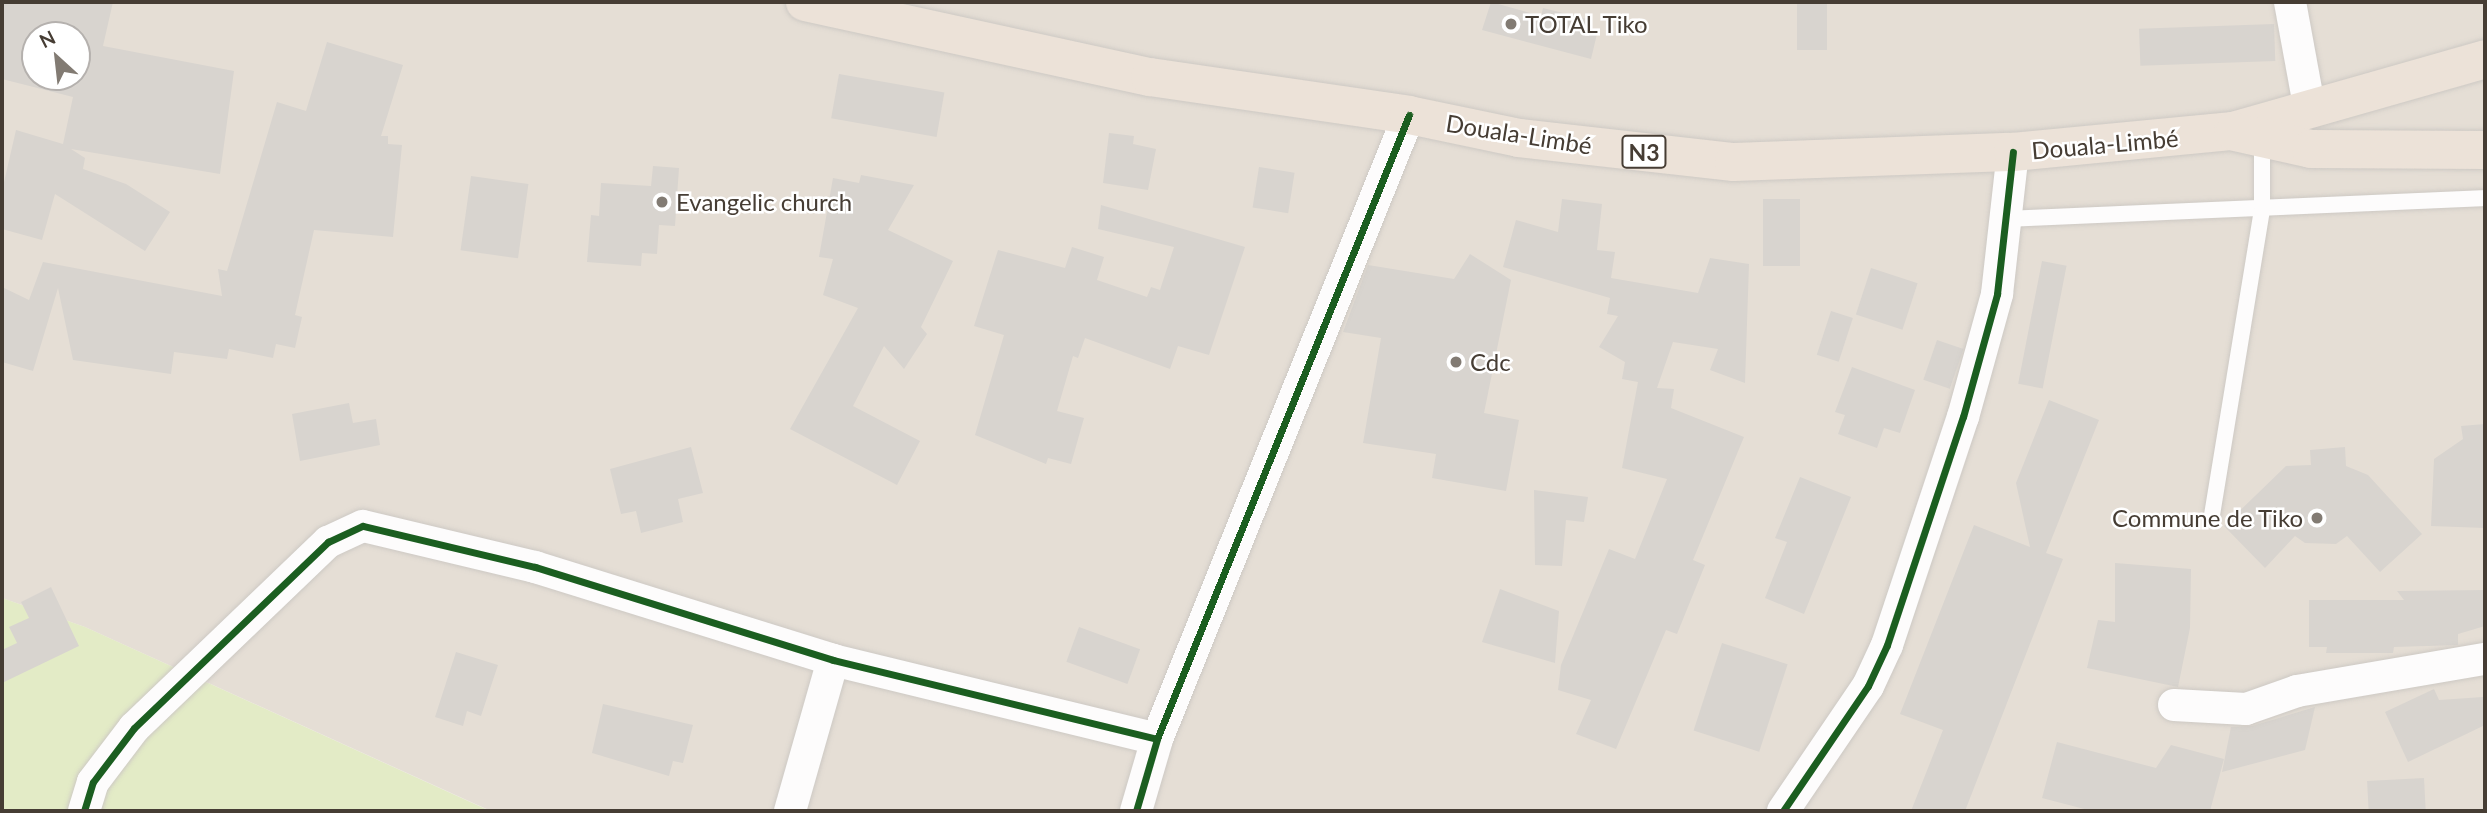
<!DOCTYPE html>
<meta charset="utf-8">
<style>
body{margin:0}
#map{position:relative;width:2487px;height:813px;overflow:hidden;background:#f0ede8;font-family:Lato,sans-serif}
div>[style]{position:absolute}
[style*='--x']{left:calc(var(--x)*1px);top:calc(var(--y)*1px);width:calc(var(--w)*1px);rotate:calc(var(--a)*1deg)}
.residential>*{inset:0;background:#e5ded5}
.green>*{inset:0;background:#e3ebc6}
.building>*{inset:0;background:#d8d4cf;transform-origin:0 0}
.roads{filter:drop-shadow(0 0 2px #cdc9c4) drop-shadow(0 0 2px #cdc9c4)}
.lane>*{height:16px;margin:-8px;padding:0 8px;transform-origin:8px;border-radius:8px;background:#fdfcfc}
.street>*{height:32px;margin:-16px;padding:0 16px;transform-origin:16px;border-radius:16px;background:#fdfcfc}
.highway>*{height:38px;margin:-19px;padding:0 19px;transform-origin:19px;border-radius:19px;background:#ece2d8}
.cycleway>*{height:7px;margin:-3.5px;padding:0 3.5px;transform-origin:3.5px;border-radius:3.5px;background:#1b5e20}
.dots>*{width:19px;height:19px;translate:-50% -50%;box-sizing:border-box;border:4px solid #fff;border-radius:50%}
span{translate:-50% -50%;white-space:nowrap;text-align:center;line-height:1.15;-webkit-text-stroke:5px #fff;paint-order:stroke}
.shield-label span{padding:2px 5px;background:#fff;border:2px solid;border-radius:5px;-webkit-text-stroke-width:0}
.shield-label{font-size:23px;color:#463d34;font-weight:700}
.poi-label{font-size:24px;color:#463d34}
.left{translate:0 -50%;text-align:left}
.right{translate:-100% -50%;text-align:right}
.street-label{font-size:24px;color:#463d34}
.frame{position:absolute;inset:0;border:4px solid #463d34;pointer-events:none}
.north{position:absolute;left:21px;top:21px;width:70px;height:70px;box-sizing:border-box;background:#fff;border:2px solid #b5b1ae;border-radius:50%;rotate:333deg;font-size:19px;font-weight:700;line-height:28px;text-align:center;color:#463d34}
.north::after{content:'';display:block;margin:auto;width:24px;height:32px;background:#827b73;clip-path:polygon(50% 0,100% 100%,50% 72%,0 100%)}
</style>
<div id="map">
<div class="residential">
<i style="clip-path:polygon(evenodd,2px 2px,2485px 2px,2485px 811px,491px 811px,85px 627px,2px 598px,2px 2px,35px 35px,77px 35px,77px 77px,35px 77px,35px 35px)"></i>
</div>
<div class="green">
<i style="clip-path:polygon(2px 598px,85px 627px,490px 811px,2px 811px)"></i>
</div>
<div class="building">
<i style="clip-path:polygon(evenodd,7px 2px,113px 2px,103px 46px,234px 71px,220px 174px,71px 149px,85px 158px,83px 169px,126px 184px,170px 212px,145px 251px,55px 194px,42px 240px,2px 229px,2px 191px,16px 130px,63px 144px,73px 97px,2px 79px,2px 6px,7px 2px,35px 35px,77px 35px,77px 77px,35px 77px,35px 35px)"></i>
<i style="clip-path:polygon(1491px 2px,1541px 16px,1543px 8px,1587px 19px,1584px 31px,1597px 34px,1591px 59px,1482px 30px)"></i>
<i style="left:1797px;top:2px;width:30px;height:48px"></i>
<i style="left:2274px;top:24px;width:37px;height:135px;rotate:88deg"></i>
<i style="clip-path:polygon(327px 42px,403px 65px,381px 136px,388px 136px,388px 144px,402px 145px,393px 237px,314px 230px,295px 315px,302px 317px,295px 348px,276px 344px,273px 358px,229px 349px,227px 359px,174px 352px,171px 374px,73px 360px,58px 288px,33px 371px,2px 362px,2px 287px,29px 300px,43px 262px,222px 296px,218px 269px,227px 271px,277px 102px,306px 111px)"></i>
<i style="left:839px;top:74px;width:107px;height:45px;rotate:10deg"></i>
<i style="clip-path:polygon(1109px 133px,1134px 136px,1133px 144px,1156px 149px,1148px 190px,1103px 183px)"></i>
<i style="clip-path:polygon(653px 166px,679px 168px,675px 226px,659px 225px,657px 254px,642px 253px,641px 266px,587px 262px,591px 215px,599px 216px,601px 183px,651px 186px)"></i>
<i style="left:1259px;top:167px;width:36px;height:41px;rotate:9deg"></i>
<i style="clip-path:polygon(861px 175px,914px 185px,888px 230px,953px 261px,921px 327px,927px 334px,904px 369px,884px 346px,853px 406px,920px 441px,897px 485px,790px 429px,858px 308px,823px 295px,833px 259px,819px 257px,833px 178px,859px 183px)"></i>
<i style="left:471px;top:176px;width:58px;height:75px;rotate:8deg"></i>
<i style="clip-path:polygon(1562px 199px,1602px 204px,1597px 250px,1615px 252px,1611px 278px,1698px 293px,1710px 258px,1749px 264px,1745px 383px,1710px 370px,1718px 349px,1673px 342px,1657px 388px,1674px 389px,1671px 408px,1744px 437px,1693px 560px,1705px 565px,1677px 634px,1666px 630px,1616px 749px,1576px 734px,1591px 700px,1558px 690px,1561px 665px,1609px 549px,1635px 559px,1667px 479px,1622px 468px,1638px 382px,1622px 379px,1625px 362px,1599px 347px,1618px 316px,1607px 314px,1610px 298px,1503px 267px,1516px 220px,1558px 232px)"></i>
<i style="left:1763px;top:199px;width:37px;height:67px"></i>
<i style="clip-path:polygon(1101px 205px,1245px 247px,1209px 355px,1178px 346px,1170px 369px,1085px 338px,1078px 358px,1073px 356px,1057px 411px,1084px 418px,1071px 464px,1048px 458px,1046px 464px,975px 435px,1004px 335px,974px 326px,998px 250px,1065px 268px,1072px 247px,1104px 257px,1097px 280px,1147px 297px,1151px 287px,1160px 290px,1174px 247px,1098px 229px)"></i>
<i style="clip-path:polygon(1470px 254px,1511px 280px,1484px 413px,1519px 420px,1506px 491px,1432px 478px,1436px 454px,1363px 443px,1381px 338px,1343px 332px,1368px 265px,1454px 279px)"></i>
<i style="left:2042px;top:261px;width:25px;height:125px;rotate:11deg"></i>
<i style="left:1871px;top:268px;width:49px;height:49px;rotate:18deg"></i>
<i style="left:1831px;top:311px;width:23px;height:46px;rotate:18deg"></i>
<i style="left:1937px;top:340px;width:28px;height:42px;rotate:19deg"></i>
<i style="clip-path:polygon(1852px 367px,1915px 390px,1900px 433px,1884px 428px,1877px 448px,1838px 434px,1845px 415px,1835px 412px)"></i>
<i style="clip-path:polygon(2049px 400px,2099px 420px,2046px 553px,2063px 559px,1965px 811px,1911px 811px,1943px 730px,1900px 714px,1974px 525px,2030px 547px,2016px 483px)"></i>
<i style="clip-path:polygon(349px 403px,353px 423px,376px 419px,380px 445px,300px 461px,292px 414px)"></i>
<i style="clip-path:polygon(2485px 424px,2485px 528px,2431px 526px,2434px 459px,2463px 439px,2461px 426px)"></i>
<i style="clip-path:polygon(691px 447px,703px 493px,678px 499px,683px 522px,641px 533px,636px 511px,621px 514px,610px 469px)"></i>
<i style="clip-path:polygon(2345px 447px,2346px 466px,2368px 475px,2422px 534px,2380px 572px,2347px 536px,2336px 544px,2305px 543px,2295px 536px,2265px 568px,2224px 526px,2286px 466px,2311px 465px,2310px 450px)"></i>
<i style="clip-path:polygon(1800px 477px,1851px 497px,1804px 614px,1765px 598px,1787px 542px,1775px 538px)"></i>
<i style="clip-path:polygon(1534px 490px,1588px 497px,1584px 522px,1566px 520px,1562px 566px,1535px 565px)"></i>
<i style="clip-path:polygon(2115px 563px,2191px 569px,2190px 628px,2178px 687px,2087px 668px,2098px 620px,2115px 622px)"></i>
<i style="clip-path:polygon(51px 587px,79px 646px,2px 683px,2px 650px,17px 643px,9px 627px,29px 618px,21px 602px)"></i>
<i style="clip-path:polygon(1500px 589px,1559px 611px,1555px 663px,1482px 642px)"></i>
<i style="clip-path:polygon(2485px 590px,2485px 626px,2458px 634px,2458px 645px,2394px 647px,2393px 653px,2326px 653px,2327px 647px,2309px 647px,2309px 600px,2404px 600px,2397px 591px)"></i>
<i style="left:1079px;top:627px;width:65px;height:37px;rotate:20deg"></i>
<i style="left:1722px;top:643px;width:69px;height:92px;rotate:18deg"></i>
<i style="clip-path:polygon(456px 652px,498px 665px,481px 716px,467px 711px,463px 726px,435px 717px)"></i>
<i style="clip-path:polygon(2434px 689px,2439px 700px,2483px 697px,2485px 725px,2408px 762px,2385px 712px)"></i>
<i style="clip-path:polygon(603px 704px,693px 725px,683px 763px,673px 761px,669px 776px,592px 753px)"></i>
<i style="clip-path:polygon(2315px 707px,2305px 750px,2222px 772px,2231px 727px,2252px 726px)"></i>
<i style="clip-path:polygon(2057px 742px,2156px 768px,2171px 745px,2224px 759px,2210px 811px,2092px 811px,2042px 798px)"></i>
<i style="left:2424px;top:778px;width:33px;height:57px;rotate:87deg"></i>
</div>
<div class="roads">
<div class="lane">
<i style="--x:2008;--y:219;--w:477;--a:-2.5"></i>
<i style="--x:2212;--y:515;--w:311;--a:-80.7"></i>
<i style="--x:2262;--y:208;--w:71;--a:-90"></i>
</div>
<div class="street">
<i style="--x:2290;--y:2;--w:111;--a:79.6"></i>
<i style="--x:2174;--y:705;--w:72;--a:3.2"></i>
<i style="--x:2246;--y:709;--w:54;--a:-19.4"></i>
<i style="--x:2297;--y:691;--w:191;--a:-9.7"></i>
<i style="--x:84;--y:811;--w:30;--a:-73"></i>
<i style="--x:93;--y:782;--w:68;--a:-52.8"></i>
<i style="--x:134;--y:728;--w:269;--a:-43.8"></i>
<i style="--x:328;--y:542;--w:38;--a:-25"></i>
<i style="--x:363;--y:526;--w:177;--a:13.4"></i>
<i style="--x:535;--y:567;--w:312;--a:17.3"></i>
<i style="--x:833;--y:660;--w:333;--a:13.7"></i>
<i style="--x:790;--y:811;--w:157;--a:-74.1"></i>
<i style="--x:1136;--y:811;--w:75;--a:-73.7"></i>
<i style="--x:1157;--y:739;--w:673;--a:-68.01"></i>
<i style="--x:1783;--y:811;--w:151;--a:-55.8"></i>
<i style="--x:1868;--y:686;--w:45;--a:-65.1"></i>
<i style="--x:1887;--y:645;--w:240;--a:-71.6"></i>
<i style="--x:1963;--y:417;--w:128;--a:-74.5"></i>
<i style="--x:1997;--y:294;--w:143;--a:-83.6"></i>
</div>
<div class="highway">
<i style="--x:805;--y:2;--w:353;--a:12.3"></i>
<i style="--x:1150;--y:77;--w:262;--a:8.3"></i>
<i style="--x:1409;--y:115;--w:112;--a:11.8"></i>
<i style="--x:1519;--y:138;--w:216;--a:6.4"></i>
<i style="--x:1734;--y:162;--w:279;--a:-2.1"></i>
<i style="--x:2013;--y:152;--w:221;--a:-5.5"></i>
<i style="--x:2233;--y:131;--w:262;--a:-15.9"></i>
<i style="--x:2235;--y:132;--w:78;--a:12.6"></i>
<i style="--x:2311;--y:149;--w:174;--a:0.3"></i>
</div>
</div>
<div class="cycleway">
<i style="--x:84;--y:811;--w:30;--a:-73"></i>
<i style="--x:93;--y:782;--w:68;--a:-52.8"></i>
<i style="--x:134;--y:728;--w:269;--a:-43.8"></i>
<i style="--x:328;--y:542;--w:38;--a:-25"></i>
<i style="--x:363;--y:526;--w:177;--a:13.4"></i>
<i style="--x:535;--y:567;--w:312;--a:17.3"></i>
<i style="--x:833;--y:660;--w:333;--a:13.7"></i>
<i style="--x:1136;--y:811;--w:75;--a:-73.7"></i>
<i style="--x:1157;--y:739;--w:673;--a:-68.01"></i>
<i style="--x:1783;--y:811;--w:151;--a:-55.8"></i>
<i style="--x:1868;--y:686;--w:45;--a:-65.1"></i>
<i style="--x:1887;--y:645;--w:240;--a:-71.6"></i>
<i style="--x:1963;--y:417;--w:128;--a:-74.5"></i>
<i style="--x:1997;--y:294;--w:143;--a:-83.6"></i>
</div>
<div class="dots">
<i style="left:1511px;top:24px;background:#827b73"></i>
<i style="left:662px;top:202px;background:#827b73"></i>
<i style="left:1456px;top:362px;background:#827b73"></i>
<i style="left:2317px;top:518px;background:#827b73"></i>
</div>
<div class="shield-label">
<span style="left:1644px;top:152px">N3</span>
</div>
<div class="poi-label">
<span class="left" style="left:1525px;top:24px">TOTAL Tiko</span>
<span class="left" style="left:676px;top:202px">Evangelic church</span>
<span class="left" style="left:1470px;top:362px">Cdc</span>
<span class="right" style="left:2303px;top:518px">Commune de Tiko</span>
</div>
<div class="street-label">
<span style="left:1519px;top:134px;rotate:9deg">Douala-Limbé</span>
<span style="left:2105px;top:144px;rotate:-5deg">Douala-Limbé</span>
</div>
<div class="frame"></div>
<div class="north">N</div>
</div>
